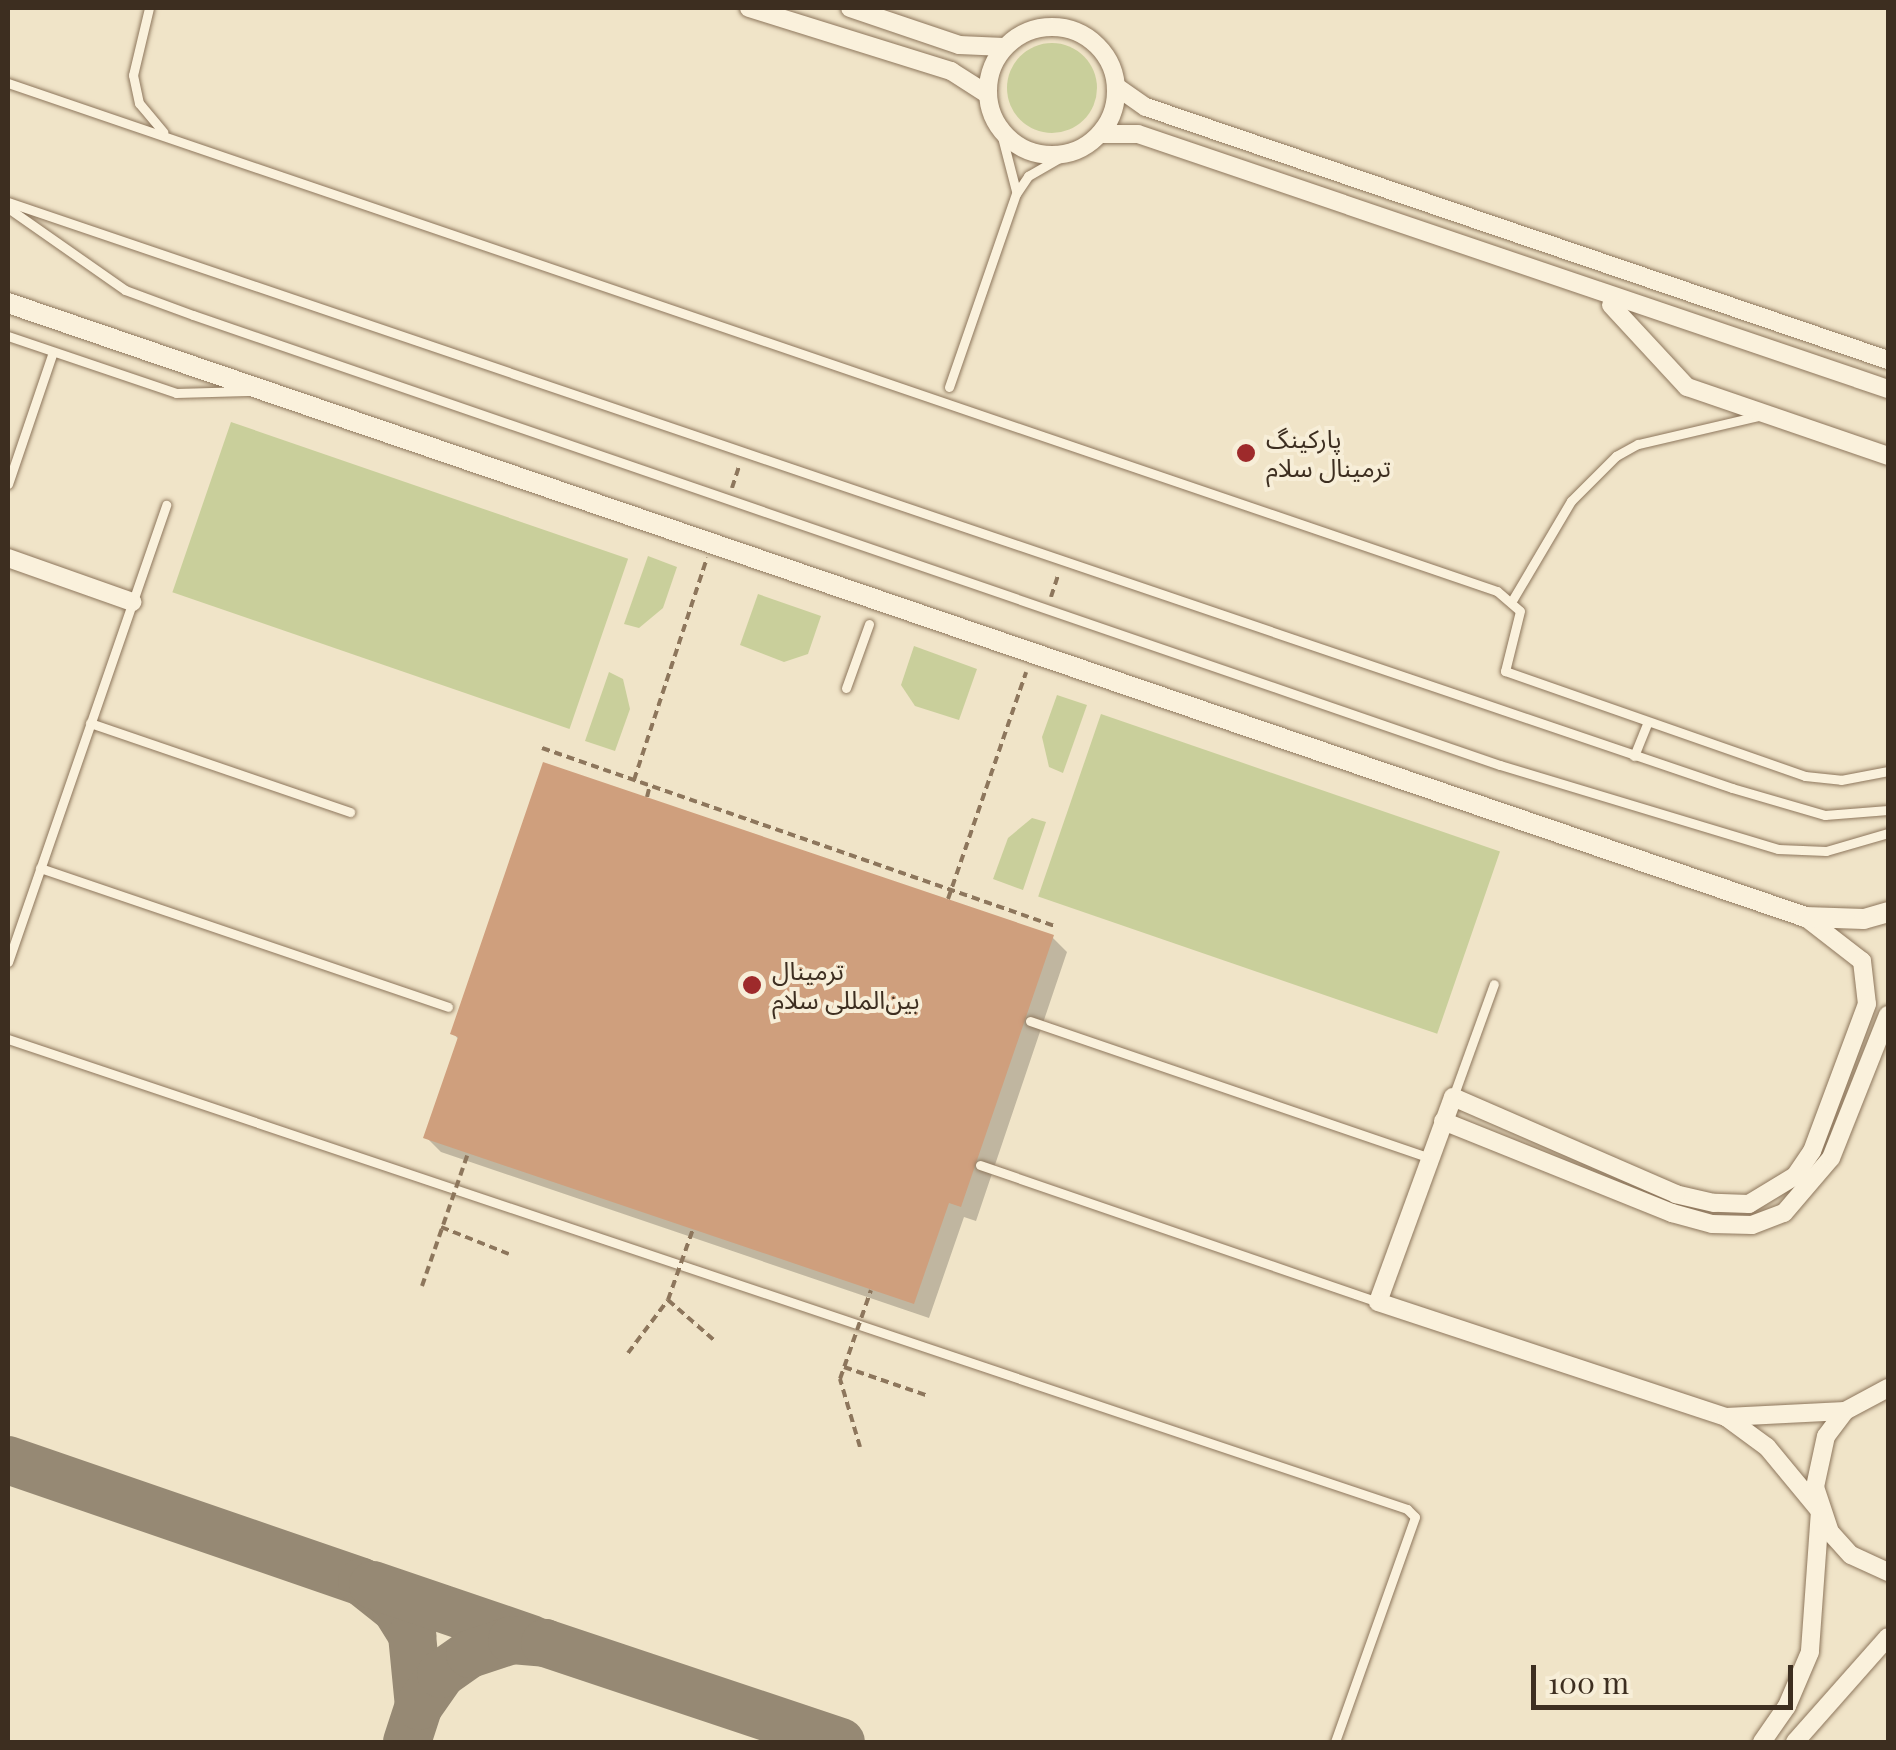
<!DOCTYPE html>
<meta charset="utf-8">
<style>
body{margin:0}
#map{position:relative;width:1896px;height:1750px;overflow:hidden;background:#f0e4c8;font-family:"Playfair Display","Noto Sans Arabic",serif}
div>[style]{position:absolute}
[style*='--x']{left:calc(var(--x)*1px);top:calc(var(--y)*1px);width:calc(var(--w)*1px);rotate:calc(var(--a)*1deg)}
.green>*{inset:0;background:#c9cf9b;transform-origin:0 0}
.round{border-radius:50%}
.shadow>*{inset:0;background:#0003}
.taxiway>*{height:48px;margin:-24px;padding:0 24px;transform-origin:24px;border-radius:24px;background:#968974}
.building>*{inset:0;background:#cf9f7d}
.path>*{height:4px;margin-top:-2px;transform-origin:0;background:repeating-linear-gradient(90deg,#8d765c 0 8px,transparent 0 13px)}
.roads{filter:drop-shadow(0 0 2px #8d765c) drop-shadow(0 0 2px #8d765c)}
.service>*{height:9px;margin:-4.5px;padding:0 4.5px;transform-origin:4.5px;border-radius:4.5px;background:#faf1dc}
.minor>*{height:18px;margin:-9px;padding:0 9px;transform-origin:9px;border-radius:9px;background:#faf1dc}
.minor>.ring{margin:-9px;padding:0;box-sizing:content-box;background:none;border:18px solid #faf1dc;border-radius:50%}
.tertiary>*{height:20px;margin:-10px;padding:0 10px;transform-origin:10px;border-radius:10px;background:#faf1dc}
.path-bridge>*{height:4px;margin-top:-2px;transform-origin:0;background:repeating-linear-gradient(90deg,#8d765c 0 8px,transparent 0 13px)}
.dots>*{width:28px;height:28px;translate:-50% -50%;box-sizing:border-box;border:5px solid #f7eed8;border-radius:50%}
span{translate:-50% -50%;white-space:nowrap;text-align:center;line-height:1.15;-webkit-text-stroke:8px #f7eed8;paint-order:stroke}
.poi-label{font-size:25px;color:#3d2e20}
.left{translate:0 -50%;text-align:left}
.frame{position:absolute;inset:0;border:10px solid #3d2e20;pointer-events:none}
.scale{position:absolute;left:1531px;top:1665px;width:262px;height:45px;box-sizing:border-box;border:5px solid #3d2e20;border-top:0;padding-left:12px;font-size:30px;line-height:35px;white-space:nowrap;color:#3d2e20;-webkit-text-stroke:8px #f7eed8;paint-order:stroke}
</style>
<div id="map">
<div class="green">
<i class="round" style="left:1007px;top:43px;width:90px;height:90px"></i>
<i style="left:231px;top:422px;width:420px;height:180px;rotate:19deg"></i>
<i style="clip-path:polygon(648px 556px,677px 567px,663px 608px,639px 628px,624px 624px)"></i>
<i style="clip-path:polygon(758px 594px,821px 616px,808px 654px,784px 662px,740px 645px)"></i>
<i style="clip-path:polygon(914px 646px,977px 669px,959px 720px,915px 706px,901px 685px)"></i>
<i style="clip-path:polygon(609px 672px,623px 679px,630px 709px,615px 751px,585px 741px)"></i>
<i style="clip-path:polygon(1057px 695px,1087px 705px,1063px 773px,1049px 767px,1042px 737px)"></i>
<i style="left:1101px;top:714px;width:422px;height:193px;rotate:19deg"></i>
<i style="clip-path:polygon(1032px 818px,1046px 822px,1023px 890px,993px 879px,1008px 838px)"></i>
</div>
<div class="shadow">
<i style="clip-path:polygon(1052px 937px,1067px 952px,976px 1221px,964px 1217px,929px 1318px,441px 1152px,426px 1137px,459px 1040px,453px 1033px)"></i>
</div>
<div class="taxiway">
<i style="--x:8;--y:1460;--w:374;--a:19"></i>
<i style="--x:362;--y:1582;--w:43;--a:38.5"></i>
<i style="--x:396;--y:1609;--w:31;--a:58"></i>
<i style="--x:412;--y:1635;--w:71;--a:84.4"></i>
<i style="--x:373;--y:1585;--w:168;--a:18.8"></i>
<i style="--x:407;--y:1742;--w:38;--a:-72"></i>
<i style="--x:419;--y:1706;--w:39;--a:-55"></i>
<i style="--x:441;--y:1674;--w:35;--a:-35"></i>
<i style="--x:470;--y:1654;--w:44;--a:-18.4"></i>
<i style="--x:512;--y:1640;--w:33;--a:5"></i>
<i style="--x:545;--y:1643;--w:312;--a:18.5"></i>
</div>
<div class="building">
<i style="clip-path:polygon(543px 762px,1054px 935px,961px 1207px,949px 1203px,914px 1304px,423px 1138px,458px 1037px,450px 1034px)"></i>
</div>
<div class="path">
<i style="--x:732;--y:488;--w:25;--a:-72"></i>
<i style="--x:1051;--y:597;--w:25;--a:-72"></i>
<i style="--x:542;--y:748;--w:543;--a:19.14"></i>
<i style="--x:634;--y:780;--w:234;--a:-71.8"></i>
<i style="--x:647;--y:797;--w:12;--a:-76"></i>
<i style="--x:948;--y:899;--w:240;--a:-71"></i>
<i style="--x:441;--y:1227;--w:73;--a:21.7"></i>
<i style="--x:668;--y:1300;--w:62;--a:41.1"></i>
<i style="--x:844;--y:1367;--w:89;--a:19"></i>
</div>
<div class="roads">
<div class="service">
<i style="--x:149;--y:8;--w:69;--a:103.4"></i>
<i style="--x:133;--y:75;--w:29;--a:78"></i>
<i style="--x:139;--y:103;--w:38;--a:50"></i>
<i style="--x:8;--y:83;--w:1573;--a:18.84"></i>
<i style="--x:1497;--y:591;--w:30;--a:41"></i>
<i style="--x:1520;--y:611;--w:62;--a:104"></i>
<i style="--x:1505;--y:671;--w:318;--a:19.3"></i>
<i style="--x:1805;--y:776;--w:36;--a:6"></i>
<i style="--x:1841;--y:780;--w:48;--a:-10.8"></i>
<i style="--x:1000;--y:129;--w:64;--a:75.5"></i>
<i style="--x:8;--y:202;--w:1821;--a:18.77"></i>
<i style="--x:1732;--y:788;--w:97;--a:16.2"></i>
<i style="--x:1825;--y:815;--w:63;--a:-4.5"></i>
<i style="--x:8;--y:208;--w:143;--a:35"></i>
<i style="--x:125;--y:290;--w:72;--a:20.2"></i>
<i style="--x:193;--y:315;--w:1382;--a:19"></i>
<i style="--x:1500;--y:765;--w:290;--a:16.8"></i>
<i style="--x:1778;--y:849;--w:48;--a:2.4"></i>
<i style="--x:1826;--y:851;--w:65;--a:-16.2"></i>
<i style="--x:8;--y:336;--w:177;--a:18.7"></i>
<i style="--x:176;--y:393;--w:71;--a:-1.6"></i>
<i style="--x:949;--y:387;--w:204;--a:-70.9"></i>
<i style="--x:1016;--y:194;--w:22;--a:-56"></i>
<i style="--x:1028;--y:176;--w:46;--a:-29.9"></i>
<i style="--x:8;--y:484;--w:139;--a:-71.2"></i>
<i style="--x:1513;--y:599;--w:114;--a:-59.4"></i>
<i style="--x:1571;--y:501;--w:64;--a:-45"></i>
<i style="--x:1616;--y:456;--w:25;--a:-29"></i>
<i style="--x:1638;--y:444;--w:123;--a:-13.1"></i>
<i style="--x:846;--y:688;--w:68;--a:-70.2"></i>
<i style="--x:90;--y:723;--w:275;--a:18.9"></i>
<i style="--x:1634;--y:756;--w:35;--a:-68"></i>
<i style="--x:40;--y:868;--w:431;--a:18.8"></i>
<i style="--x:8;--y:962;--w:484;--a:-70.9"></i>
<i style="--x:1030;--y:1021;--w:423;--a:18.9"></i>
<i style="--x:8;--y:1039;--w:1476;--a:18.57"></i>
<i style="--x:1407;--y:1509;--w:11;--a:45"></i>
<i style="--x:1415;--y:1517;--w:239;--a:109.6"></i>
<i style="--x:1453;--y:1097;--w:120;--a:-70.1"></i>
<i style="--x:980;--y:1165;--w:421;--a:19"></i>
</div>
<div class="minor">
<i style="--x:749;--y:8;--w:212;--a:17.3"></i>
<i style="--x:951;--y:71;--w:43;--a:32.6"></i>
<i style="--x:850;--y:8;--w:115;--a:18.7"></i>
<i style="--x:959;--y:45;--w:45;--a:2.5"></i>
<i class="ring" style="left:988px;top:27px;width:110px;height:110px"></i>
<i style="--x:1117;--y:87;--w:35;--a:35"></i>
<i style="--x:1146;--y:107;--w:784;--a:18.83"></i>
<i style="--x:1100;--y:134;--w:38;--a:0"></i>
<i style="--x:1138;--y:134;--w:792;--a:18.78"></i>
<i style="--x:1611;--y:305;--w:112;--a:47.2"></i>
<i style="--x:1687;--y:387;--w:213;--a:18.9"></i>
<i style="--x:8;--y:558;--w:132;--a:19.5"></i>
<i style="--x:1805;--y:917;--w:72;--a:37.7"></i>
<i style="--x:1862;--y:961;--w:43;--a:83.4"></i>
<i style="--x:1867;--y:1004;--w:157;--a:110.5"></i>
<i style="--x:1812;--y:1151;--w:30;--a:124"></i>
<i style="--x:1795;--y:1176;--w:54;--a:148.7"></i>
<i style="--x:1749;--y:1204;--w:35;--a:-178"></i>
<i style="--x:1714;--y:1203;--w:39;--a:-167"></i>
<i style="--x:1676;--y:1194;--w:243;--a:-156.5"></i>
<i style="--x:1453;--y:1097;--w:218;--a:110.1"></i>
<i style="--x:1378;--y:1302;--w:367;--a:18.3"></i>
<i style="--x:1726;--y:1417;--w:119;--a:-2.9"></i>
<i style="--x:1443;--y:1121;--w:247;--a:21.9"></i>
<i style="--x:1672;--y:1213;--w:41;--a:15.4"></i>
<i style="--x:1712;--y:1224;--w:40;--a:1.4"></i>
<i style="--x:1752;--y:1225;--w:34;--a:-21"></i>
<i style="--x:1784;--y:1213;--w:72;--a:-49.5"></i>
<i style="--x:1831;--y:1158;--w:154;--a:-68.3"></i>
<i style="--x:1888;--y:1388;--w:49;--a:151.9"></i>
<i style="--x:1845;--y:1411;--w:31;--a:127"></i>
<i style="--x:1826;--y:1436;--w:52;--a:102.2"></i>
<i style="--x:1815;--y:1487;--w:47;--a:71.6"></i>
<i style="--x:1830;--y:1532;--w:31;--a:48"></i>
<i style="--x:1851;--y:1555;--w:41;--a:24.7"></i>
<i style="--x:1726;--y:1417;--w:51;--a:36.2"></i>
<i style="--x:1767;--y:1447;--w:83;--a:50.4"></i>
<i style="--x:1820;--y:1511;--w:141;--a:94.1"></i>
<i style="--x:1810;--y:1652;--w:59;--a:113.1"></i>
<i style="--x:1787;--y:1706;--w:44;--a:124.8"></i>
<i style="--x:1795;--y:1742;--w:140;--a:-48.5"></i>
</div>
<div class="tertiary">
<i style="--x:8;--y:303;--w:1899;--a:18.86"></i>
<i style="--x:1805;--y:917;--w:59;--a:1.9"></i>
<i style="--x:1864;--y:919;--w:25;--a:-16"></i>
</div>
</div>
<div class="path-bridge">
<i style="--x:422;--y:1286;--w:141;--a:-70.9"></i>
<i style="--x:628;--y:1353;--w:66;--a:-53"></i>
<i style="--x:668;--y:1300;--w:75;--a:-70.6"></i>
<i style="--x:860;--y:1447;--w:71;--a:-106.4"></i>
<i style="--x:840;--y:1379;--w:94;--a:-70.8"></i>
</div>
<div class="dots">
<i style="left:1246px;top:453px;background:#9e2a2b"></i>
<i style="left:752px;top:985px;background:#9e2a2b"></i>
</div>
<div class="poi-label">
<span class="left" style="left:1266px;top:453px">پارکینگ<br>ترمینال سلام</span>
<span class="left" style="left:772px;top:985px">ترمینال<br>بین‌المللی سلام</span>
</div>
<div class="frame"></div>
<div class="scale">100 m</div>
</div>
